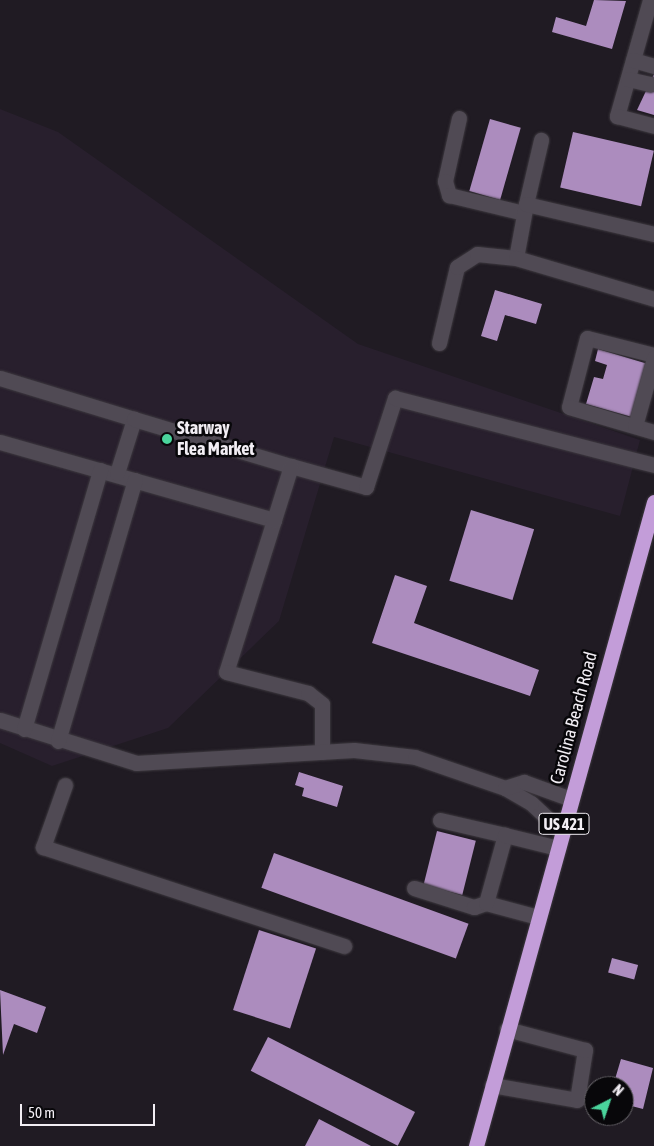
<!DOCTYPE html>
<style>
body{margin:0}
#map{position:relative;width:654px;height:1146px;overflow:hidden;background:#201b23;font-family:"Asap Condensed",sans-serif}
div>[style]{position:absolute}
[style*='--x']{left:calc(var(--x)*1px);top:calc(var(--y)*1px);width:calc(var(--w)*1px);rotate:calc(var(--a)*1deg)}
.built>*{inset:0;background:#281f2d}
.building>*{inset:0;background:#ac8cbe;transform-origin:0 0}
.roads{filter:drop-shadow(0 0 1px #3d393f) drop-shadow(0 0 1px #3d393f)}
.minor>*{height:15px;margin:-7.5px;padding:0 7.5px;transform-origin:7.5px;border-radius:7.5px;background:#504a54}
.highway>*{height:15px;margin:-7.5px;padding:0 7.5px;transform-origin:7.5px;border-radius:7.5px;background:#c39dd9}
.dots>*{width:14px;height:14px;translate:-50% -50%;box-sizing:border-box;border:2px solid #08070a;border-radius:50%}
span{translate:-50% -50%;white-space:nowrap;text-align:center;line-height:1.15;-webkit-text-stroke:5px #08070a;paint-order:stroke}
.shield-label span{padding:1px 4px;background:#08070a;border:1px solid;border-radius:4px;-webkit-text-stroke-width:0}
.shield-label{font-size:16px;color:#f2eef4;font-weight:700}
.poi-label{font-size:18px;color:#f2eef4;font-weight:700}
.left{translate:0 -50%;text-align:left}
.street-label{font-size:18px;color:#f2eef4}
.north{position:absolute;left:584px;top:1076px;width:50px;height:50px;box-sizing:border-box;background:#08070a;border:1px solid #666368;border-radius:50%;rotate:41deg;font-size:14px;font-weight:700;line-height:20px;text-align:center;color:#f2eef4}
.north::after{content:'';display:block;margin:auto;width:18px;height:22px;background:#4ad49c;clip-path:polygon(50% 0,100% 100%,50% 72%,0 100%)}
.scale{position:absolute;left:20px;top:1104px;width:135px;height:22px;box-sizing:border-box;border:2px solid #f2eef4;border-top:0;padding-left:6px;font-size:15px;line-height:18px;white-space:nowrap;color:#f2eef4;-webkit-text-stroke:4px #08070a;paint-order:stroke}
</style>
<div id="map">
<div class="built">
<i style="clip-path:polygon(0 109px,58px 132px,358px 344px,640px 440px,620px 516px,334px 437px,279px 621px,168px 728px,52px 766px,0 743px)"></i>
</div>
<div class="building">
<i style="clip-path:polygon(594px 0,626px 1px,612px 49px,552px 32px,556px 17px,586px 26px)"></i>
<i style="clip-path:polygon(654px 74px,654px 115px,637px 110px)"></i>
<i style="left:490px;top:119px;width:32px;height:75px;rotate:16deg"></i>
<i style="left:573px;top:132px;width:83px;height:57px;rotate:13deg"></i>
<i style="clip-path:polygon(495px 290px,542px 304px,536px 324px,505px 315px,497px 341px,481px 336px)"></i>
<i style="clip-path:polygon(598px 349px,648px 364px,632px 417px,586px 404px,594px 377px,603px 379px,607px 365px,595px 361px)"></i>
<i style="left:471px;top:510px;width:66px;height:74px;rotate:17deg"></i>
<i style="clip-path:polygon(395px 575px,427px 586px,414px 623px,539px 670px,530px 696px,372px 643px)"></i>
<i style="clip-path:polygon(299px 772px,343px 786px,337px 807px,302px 796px,304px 788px,295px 785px)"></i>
<i style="left:437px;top:831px;width:40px;height:56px;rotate:14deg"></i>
<i style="left:274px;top:853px;width:207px;height:37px;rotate:20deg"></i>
<i style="left:259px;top:930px;width:60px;height:84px;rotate:18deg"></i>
<i style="left:612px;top:958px;width:27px;height:15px;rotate:15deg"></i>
<i style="clip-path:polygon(0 990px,46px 1007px,37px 1033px,14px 1024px,3px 1055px)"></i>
<i style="left:268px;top:1037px;width:165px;height:38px;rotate:27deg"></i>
<i style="clip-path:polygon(621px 1059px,653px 1068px,643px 1109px,624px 1104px,624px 1086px,613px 1086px)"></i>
<i style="clip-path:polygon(319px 1119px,371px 1146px,305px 1146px)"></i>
</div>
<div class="roads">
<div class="minor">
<i style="--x:650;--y:0;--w:121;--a:105.9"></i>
<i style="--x:617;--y:116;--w:38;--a:15"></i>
<i style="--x:633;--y:60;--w:22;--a:16"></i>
<i style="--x:628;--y:79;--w:23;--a:13"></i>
<i style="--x:459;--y:118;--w:65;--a:102.5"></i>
<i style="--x:445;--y:181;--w:15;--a:74"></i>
<i style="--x:449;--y:195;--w:77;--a:13.5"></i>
<i style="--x:526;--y:204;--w:66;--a:-76.8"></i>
<i style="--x:516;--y:258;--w:55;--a:-79.5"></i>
<i style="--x:526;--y:204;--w:131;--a:13.2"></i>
<i style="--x:439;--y:343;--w:78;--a:-76.7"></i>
<i style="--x:457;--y:267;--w:24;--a:-33"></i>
<i style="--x:477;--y:254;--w:39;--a:6"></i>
<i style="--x:516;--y:258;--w:144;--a:16.5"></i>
<i style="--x:654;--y:355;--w:69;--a:-165.8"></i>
<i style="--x:587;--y:338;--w:71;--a:104.6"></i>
<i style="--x:569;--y:407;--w:89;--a:16.4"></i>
<i style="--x:0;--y:378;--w:140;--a:17"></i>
<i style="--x:635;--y:426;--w:71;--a:-74.4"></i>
<i style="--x:0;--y:442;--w:285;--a:15.9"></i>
<i style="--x:274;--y:520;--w:159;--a:107.5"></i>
<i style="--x:226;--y:672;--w:85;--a:14.4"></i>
<i style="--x:308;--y:693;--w:18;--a:38"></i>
<i style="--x:322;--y:704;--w:48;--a:90"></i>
<i style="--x:291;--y:466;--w:78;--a:15.6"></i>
<i style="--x:366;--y:487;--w:94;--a:-72"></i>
<i style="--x:395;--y:398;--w:268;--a:14.5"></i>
<i style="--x:117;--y:473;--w:57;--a:-72.5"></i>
<i style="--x:134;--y:419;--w:164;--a:16.7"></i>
<i style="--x:291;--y:466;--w:57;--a:107.5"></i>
<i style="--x:0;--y:720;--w:143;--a:17.5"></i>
<i style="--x:136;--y:763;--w:218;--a:-3.4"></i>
<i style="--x:354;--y:750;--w:61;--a:6.5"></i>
<i style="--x:415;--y:757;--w:95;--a:19"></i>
<i style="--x:24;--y:729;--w:270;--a:-73.6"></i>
<i style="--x:58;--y:741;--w:272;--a:-73.6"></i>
<i style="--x:65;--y:785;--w:66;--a:109.5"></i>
<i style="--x:43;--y:847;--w:317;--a:18.2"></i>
<i style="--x:440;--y:820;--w:67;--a:13"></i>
<i style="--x:562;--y:832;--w:42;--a:-136.9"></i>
<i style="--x:531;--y:803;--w:30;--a:-150"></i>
<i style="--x:505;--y:788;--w:20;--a:-18"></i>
<i style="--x:524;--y:782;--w:50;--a:19.9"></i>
<i style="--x:414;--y:888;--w:63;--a:17.6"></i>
<i style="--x:474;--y:907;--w:13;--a:-18"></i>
<i style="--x:538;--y:917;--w:54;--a:-164.9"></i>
<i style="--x:486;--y:903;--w:71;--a:-74.4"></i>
<i style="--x:505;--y:835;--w:55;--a:13.8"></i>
<i style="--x:492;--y:1085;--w:86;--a:10"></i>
<i style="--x:577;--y:1100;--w:51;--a:-80.9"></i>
<i style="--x:585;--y:1050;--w:81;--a:-164.9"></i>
</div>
<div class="highway">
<i style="--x:476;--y:1146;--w:668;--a:-74.55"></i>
</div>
</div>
<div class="dots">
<i style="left:167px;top:439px;background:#4ad49c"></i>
</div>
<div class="shield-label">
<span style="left:564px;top:824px">US 421</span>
</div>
<div class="poi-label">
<span class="left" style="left:177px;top:439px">Starway<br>Flea Market</span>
</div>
<div class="street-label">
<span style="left:574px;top:718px;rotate:-75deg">Carolina Beach Road</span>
</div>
<div class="north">N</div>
<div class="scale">50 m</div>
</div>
